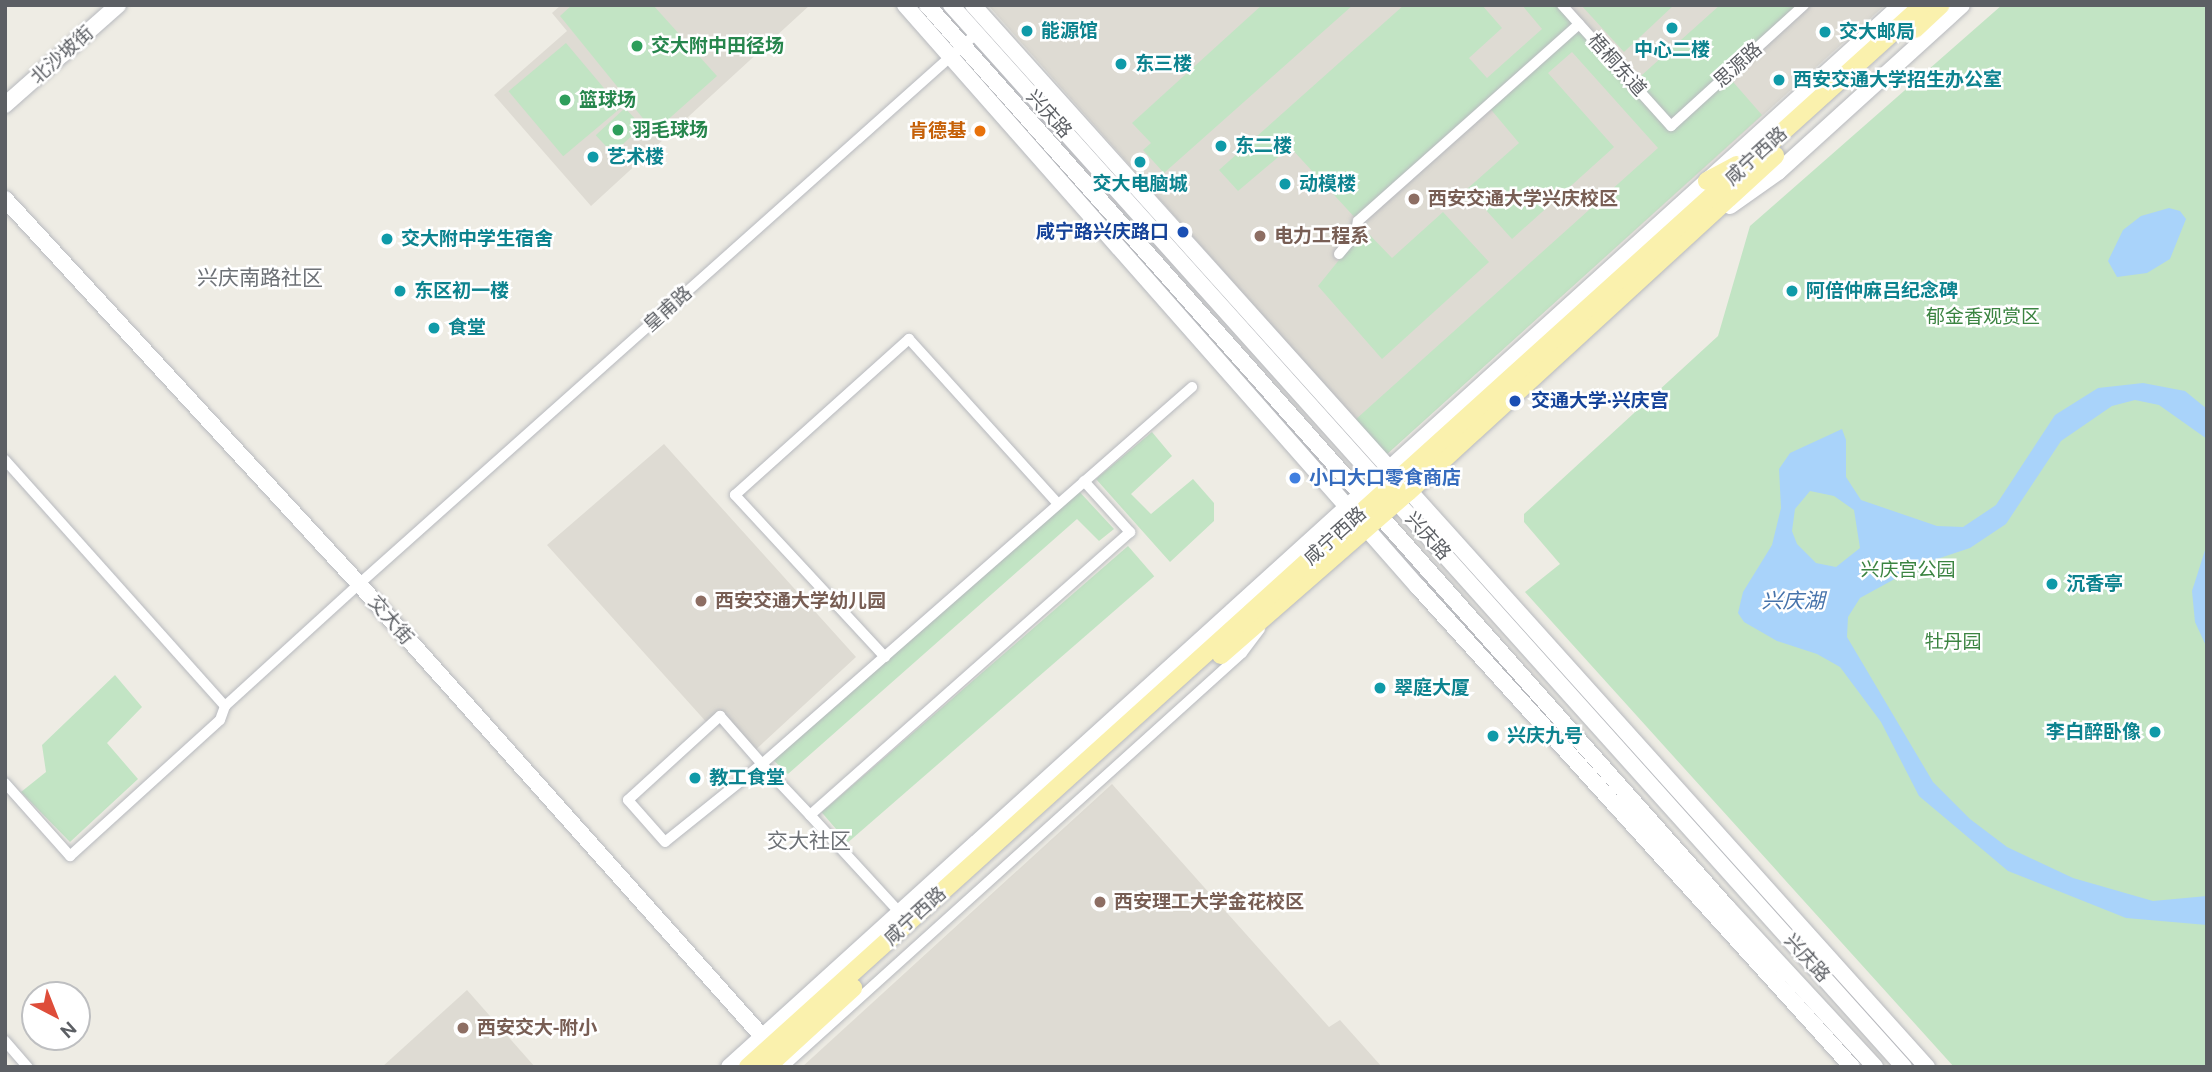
<!DOCTYPE html>
<meta charset="utf-8">
<style>
body{margin:0}
#map{position:relative;width:2212px;height:1072px;overflow:hidden;background:#eeece4;font-family:Ubuntu,"Noto Sans SC",sans-serif}
div>[style]{position:absolute}
[style*='--x']{left:calc(var(--x)*1px);top:calc(var(--y)*1px);width:calc(var(--w)*1px);rotate:calc(var(--a)*1deg)}
.education>*{inset:0;background:#dedbd3}
.green>*{inset:0;background:#c2e4c4;transform-origin:0 0}
.water>*{inset:0;background:#a9d3fa}
.roads{filter:drop-shadow(0 0 2px #b7b9be) drop-shadow(0 0 2px #b7b9be)}
.street>*{height:10px;margin:-5px;padding:0 5px;transform-origin:5px;border-radius:5px;background:#fff}
.secondary>*{height:16px;margin:-8px;padding:0 8px;transform-origin:8px;border-radius:8px;background:#fff}
.primary>*{height:18px;margin:-9px;padding:0 9px;transform-origin:9px;border-radius:9px;background:#faf1ad}
.dots>*{width:19px;height:19px;translate:-50% -50%;box-sizing:border-box;border:4px solid #fff;border-radius:50%}
span{translate:-50% -50%;white-space:nowrap;text-align:center;line-height:1.15;-webkit-text-stroke:5px #fff;paint-order:stroke}
.culture-label{font-size:19px;color:#0d838f;font-weight:700}
.left{translate:0 -50%;text-align:left}
.right{translate:-100% -50%;text-align:right}
.leisure-label{font-size:19px;color:#27864d;font-weight:700}
.street-label{font-size:19px;color:#5c5f64}
.food-label{font-size:19px;color:#c56008;font-weight:700}
.education-label{font-size:19px;color:#785e54;font-weight:700}
.transit-label{font-size:19px;color:#164399;font-weight:700}
.park-label{font-size:19px;color:#3b8441}
.shop-label{font-size:19px;color:#366cbe;font-weight:700}
.neighbourhood-label{font-size:21px;color:#6d7176}
.water-label{font-size:21px;color:#4673ab;font-style:italic}
.frame{position:absolute;inset:0;border:7px solid #5c5f64;pointer-events:none}
.north{position:absolute;left:21px;top:981px;width:70px;height:70px;box-sizing:border-box;background:#fff;border:2px solid #bebfc1;border-radius:50%;rotate:138deg;font-size:19px;font-weight:700;line-height:28px;text-align:center;color:#5c5f64}
.north::after{content:'';display:block;margin:auto;width:24px;height:32px;background:#de4d3a;clip-path:polygon(50% 0,100% 100%,50% 72%,0 100%)}
</style>
<div id="map">
<div class="education">
<i style="clip-path:polygon(561px 5px,810px 5px,591px 206px,494px 95px,567px 31px,552px 13px)"></i>
<i style="clip-path:polygon(988px 5px,1885px 5px,1386px 455px)"></i>
<i style="clip-path:polygon(664px 444px,856px 657px,752px 753px,720px 716px,709px 725px,547px 545px)"></i>
<i style="clip-path:polygon(1112px 784px,1329px 1027px,1340px 1020px,1382px 1067px,802px 1067px)"></i>
<i style="clip-path:polygon(467px 990px,535px 1067px,382px 1067px)"></i>
</div>
<div class="green">
<i style="clip-path:polygon(572px 5px,653px 5px,717px 76px,654px 132px,560px 16px)"></i>
<i style="clip-path:polygon(1262px 5px,1353px 5px,1164px 173px,1143px 150px,1151px 143px,1132px 123px)"></i>
<i style="clip-path:polygon(1404px 5px,1482px 5px,1502px 28px,1469px 58px,1487px 78px,1542px 29px,1522px 5px,1562px 5px,1633px 83px,1720px 5px,1804px 5px,1727px 75px,1762px 115px,1386px 455px,1355px 420px,1658px 148px,1572px 52px,1548px 73px,1614px 147px,1512px 239px,1467px 189px,1519px 143px,1488px 106px,1358px 221px,1290px 147px,1238px 191px,1219px 170px)"></i>
<i style="clip-path:polygon(1581px 5px,1674px 5px,1624px 52px)"></i>
<i style="clip-path:polygon(2002px 5px,2207px 5px,2207px 1067px,1954px 1067px,1525px 592px,1560px 564px,1524px 522px,1524px 514px,1718px 336px,1750px 226px)"></i>
<i style="left:566px;top:43px;width:85px;height:75px;rotate:50deg"></i>
<i style="left:625px;top:108px;width:25px;height:40px;rotate:47deg"></i>
<i style="clip-path:polygon(1443px 212px,1489px 262px,1382px 359px,1318px 286px,1364px 229px,1392px 258px)"></i>
<i style="clip-path:polygon(1152px 432px,1172px 456px,1131px 494px,1151px 514px,1193px 479px,1214px 503px,1214px 521px,1170px 562px,1096px 479px)"></i>
<i style="clip-path:polygon(1076px 488px,1114px 529px,1099px 541px,1077px 519px,788px 774px,770px 757px)"></i>
<i style="left:1128px;top:546px;width:40px;height:406px;rotate:49deg"></i>
<i style="clip-path:polygon(115px 675px,142px 707px,107px 743px,138px 779px,70px 842px,21px 792px,46px 772px,42px 745px)"></i>
</div>
<div class="water">
<i style="clip-path:polygon(2169px 208px,2180px 211px,2186px 219px,2170px 259px,2147px 273px,2117px 277px,2108px 261px,2123px 230px,2141px 216px)"></i>
<i style="clip-path:polygon(evenodd,2143px 383px,2185px 391px,2207px 409px,2207px 439px,2159px 405px,2135px 400px,2112px 406px,2061px 441px,2006px 524px,1970px 548px,1922px 564px,1860px 598px,1848px 617px,1847px 637px,1933px 782px,1970px 819px,2007px 847px,2073px 878px,2153px 901px,2207px 896px,2207px 925px,2126px 918px,2008px 871px,1919px 796px,1881px 722px,1840px 667px,1817px 654px,1777px 641px,1744px 622px,1738px 613px,1743px 592px,1772px 545px,1781px 508px,1779px 469px,1790px 453px,1842px 429px,1846px 440px,1846px 477px,1861px 500px,1937px 526px,1963px 527px,1996px 505px,2055px 415px,2098px 388px,2143px 383px,1810px 491px,1834px 496px,1854px 510px,1860px 548px,1836px 567px,1816px 563px,1797px 544px,1792px 531px,1795px 509px,1810px 491px)"></i>
<i style="clip-path:polygon(2207px 544px,2207px 648px,2195px 622px,2192px 591px)"></i>
</div>
<div class="roads">
<div class="street">
<i style="--x:1562;--y:5;--w:163;--a:48"></i>
<i style="--x:1671;--y:126;--w:180;--a:-42.3"></i>
<i style="--x:1339;--y:254;--w:25;--a:-50"></i>
<i style="--x:1355;--y:235;--w:14;--a:-78"></i>
<i style="--x:1358;--y:221;--w:296;--a:-41.7"></i>
<i style="--x:5;--y:460;--w:330;--a:48.2"></i>
<i style="--x:1084;--y:481;--w:69;--a:48"></i>
<i style="--x:1130;--y:532;--w:427;--a:138.5"></i>
<i style="--x:810;--y:815;--w:70;--a:-133.3"></i>
<i style="--x:762;--y:764;--w:124;--a:141.2"></i>
<i style="--x:665;--y:842;--w:56;--a:-131.4"></i>
<i style="--x:628;--y:800;--w:125;--a:-42.4"></i>
<i style="--x:720;--y:716;--w:64;--a:48.8"></i>
<i style="--x:762;--y:764;--w:572;--a:-41.24"></i>
<i style="--x:885;--y:657;--w:221;--a:-132.8"></i>
<i style="--x:735;--y:495;--w:234;--a:-41.9"></i>
<i style="--x:909;--y:339;--w:222;--a:47.9"></i>
<i style="--x:5;--y:783;--w:98;--a:48.3"></i>
<i style="--x:70;--y:856;--w:202;--a:-42.2"></i>
<i style="--x:220;--y:720;--w:15;--a:-70"></i>
<i style="--x:225;--y:706;--w:181;--a:-42.3"></i>
<i style="--x:359;--y:584;--w:828;--a:-41.72"></i>
<i style="--x:810;--y:815;--w:133;--a:47.4"></i>
<i style="--x:5;--y:1041;--w:35;--a:49"></i>
<i style="--x:783;--y:1067;--w:618;--a:-42.05"></i>
<i style="--x:1242;--y:653;--w:30;--a:-53"></i>
</div>
<div class="secondary">
<i style="--x:905;--y:5;--w:776;--a:48.61"></i>
<i style="--x:1418;--y:587;--w:647;--a:47.88"></i>
<i style="--x:927;--y:5;--w:1206;--a:48.43"></i>
<i style="--x:1727;--y:907;--w:218;--a:47.2"></i>
<i style="--x:951;--y:5;--w:1427;--a:48.1"></i>
<i style="--x:973;--y:5;--w:1428;--a:48.07"></i>
<i style="--x:5;--y:105;--w:151;--a:-41.5"></i>
<i style="--x:5;--y:199;--w:523;--a:47.4"></i>
<i style="--x:359;--y:584;--w:616;--a:48.29"></i>
<i style="--x:1730;--y:206;--w:59;--a:-35.3"></i>
<i style="--x:1778;--y:172;--w:248;--a:-42.2"></i>
<i style="--x:729;--y:1067;--w:1582;--a:-42.18"></i>
</div>
<div class="primary">
<i style="--x:1915;--y:29;--w:35;--a:-43"></i>
<i style="--x:1707;--y:181;--w:34;--a:-28"></i>
<i style="--x:1221;--y:655;--w:248;--a:-41.1"></i>
<i style="--x:1408;--y:492;--w:498;--a:-42.5"></i>
<i style="--x:748;--y:1067;--w:1584;--a:-42.11"></i>
<i style="--x:767;--y:1067;--w:117;--a:-42.6"></i>
</div>
</div>
<div class="dots">
<i style="left:1672px;top:28px;background:#0f9aa8"></i>
<i style="left:1027px;top:31px;background:#0f9aa8"></i>
<i style="left:1825px;top:32px;background:#0f9aa8"></i>
<i style="left:637px;top:46px;background:#2e9e5b"></i>
<i style="left:1121px;top:64px;background:#0f9aa8"></i>
<i style="left:1779px;top:80px;background:#0f9aa8"></i>
<i style="left:565px;top:100px;background:#2e9e5b"></i>
<i style="left:618px;top:130px;background:#2e9e5b"></i>
<i style="left:980px;top:131px;background:#e8710a"></i>
<i style="left:1221px;top:146px;background:#0f9aa8"></i>
<i style="left:593px;top:157px;background:#0f9aa8"></i>
<i style="left:1140px;top:162px;background:#0f9aa8"></i>
<i style="left:1285px;top:184px;background:#0f9aa8"></i>
<i style="left:1414px;top:199px;background:#8d6e63"></i>
<i style="left:1183px;top:232px;background:#1a4fb4"></i>
<i style="left:1260px;top:236px;background:#8d6e63"></i>
<i style="left:387px;top:239px;background:#0f9aa8"></i>
<i style="left:400px;top:291px;background:#0f9aa8"></i>
<i style="left:1792px;top:291px;background:#0f9aa8"></i>
<i style="left:434px;top:328px;background:#0f9aa8"></i>
<i style="left:1515px;top:401px;background:#1a4fb4"></i>
<i style="left:1295px;top:478px;background:#3f7fe0"></i>
<i style="left:2052px;top:584px;background:#0f9aa8"></i>
<i style="left:701px;top:601px;background:#8d6e63"></i>
<i style="left:1380px;top:688px;background:#0f9aa8"></i>
<i style="left:2155px;top:732px;background:#0f9aa8"></i>
<i style="left:1493px;top:736px;background:#0f9aa8"></i>
<i style="left:695px;top:778px;background:#0f9aa8"></i>
<i style="left:1100px;top:902px;background:#8d6e63"></i>
<i style="left:463px;top:1028px;background:#8d6e63"></i>
</div>
<div class="culture-label">
<span class="left" style="left:1041px;top:31px">能源馆</span>
<span class="left" style="left:1839px;top:32px">交大邮局</span>
<span style="left:1672px;top:50px">中心二楼</span>
<span class="left" style="left:1135px;top:64px">东三楼</span>
<span class="left" style="left:1793px;top:80px">西安交通大学招生办公室</span>
<span class="left" style="left:1235px;top:146px">东二楼</span>
<span class="left" style="left:607px;top:157px">艺术楼</span>
<span style="left:1140px;top:184px">交大电脑城</span>
<span class="left" style="left:1299px;top:184px">动模楼</span>
<span class="left" style="left:401px;top:239px">交大附中学生宿舍</span>
<span class="left" style="left:414px;top:291px">东区初一楼</span>
<span class="left" style="left:1806px;top:291px">阿倍仲麻吕纪念碑</span>
<span class="left" style="left:448px;top:328px">食堂</span>
<span class="left" style="left:2066px;top:584px">沉香亭</span>
<span class="left" style="left:1394px;top:688px">翠庭大厦</span>
<span class="right" style="left:2141px;top:732px">李白醉卧像</span>
<span class="left" style="left:1507px;top:736px">兴庆九号</span>
<span class="left" style="left:709px;top:778px">教工食堂</span>
</div>
<div class="leisure-label">
<span class="left" style="left:651px;top:46px">交大附中田径场</span>
<span class="left" style="left:579px;top:100px">篮球场</span>
<span class="left" style="left:632px;top:130px">羽毛球场</span>
</div>
<div class="street-label">
<span style="left:62px;top:55px;rotate:-42deg">北沙坡街</span>
<span style="left:1617px;top:65px;rotate:48deg">梧桐东道</span>
<span style="left:1738px;top:65px;rotate:-42deg">思源路</span>
<span style="left:1049px;top:114px;rotate:48deg">兴庆路</span>
<span style="left:1756px;top:156px;rotate:-42deg">咸宁西路</span>
<span style="left:668px;top:309px;rotate:-42deg">皇甫路</span>
<span style="left:1335px;top:536px;rotate:-42deg">咸宁西路</span>
<span style="left:1428px;top:536px;rotate:48deg">兴庆路</span>
<span style="left:391px;top:620px;rotate:49deg">交大街</span>
<span style="left:915px;top:916px;rotate:-42deg">咸宁西路</span>
<span style="left:1807px;top:958px;rotate:48deg">兴庆路</span>
</div>
<div class="food-label">
<span class="right" style="left:966px;top:131px">肯德基</span>
</div>
<div class="education-label">
<span class="left" style="left:1428px;top:199px">西安交通大学兴庆校区</span>
<span class="left" style="left:1274px;top:236px">电力工程系</span>
<span class="left" style="left:715px;top:601px">西安交通大学幼儿园</span>
<span class="left" style="left:1114px;top:902px">西安理工大学金花校区</span>
<span class="left" style="left:477px;top:1028px">西安交大-附小</span>
</div>
<div class="transit-label">
<span class="right" style="left:1169px;top:232px">咸宁路兴庆路口</span>
<span class="left" style="left:1531px;top:401px">交通大学·兴庆宫</span>
</div>
<div class="park-label">
<span style="left:1983px;top:317px">郁金香观赏区</span>
<span style="left:1908px;top:570px">兴庆宫公园</span>
<span style="left:1953px;top:642px">牡丹园</span>
</div>
<div class="shop-label">
<span class="left" style="left:1309px;top:478px">小口大口零食商店</span>
</div>
<div class="neighbourhood-label">
<span style="left:260px;top:277px">兴庆南路社区</span>
<span style="left:809px;top:840px">交大社区</span>
</div>
<div class="water-label">
<span style="left:1793px;top:600px">兴庆湖</span>
</div>
<div class="frame"></div>
<div class="north">N</div>
</div>
